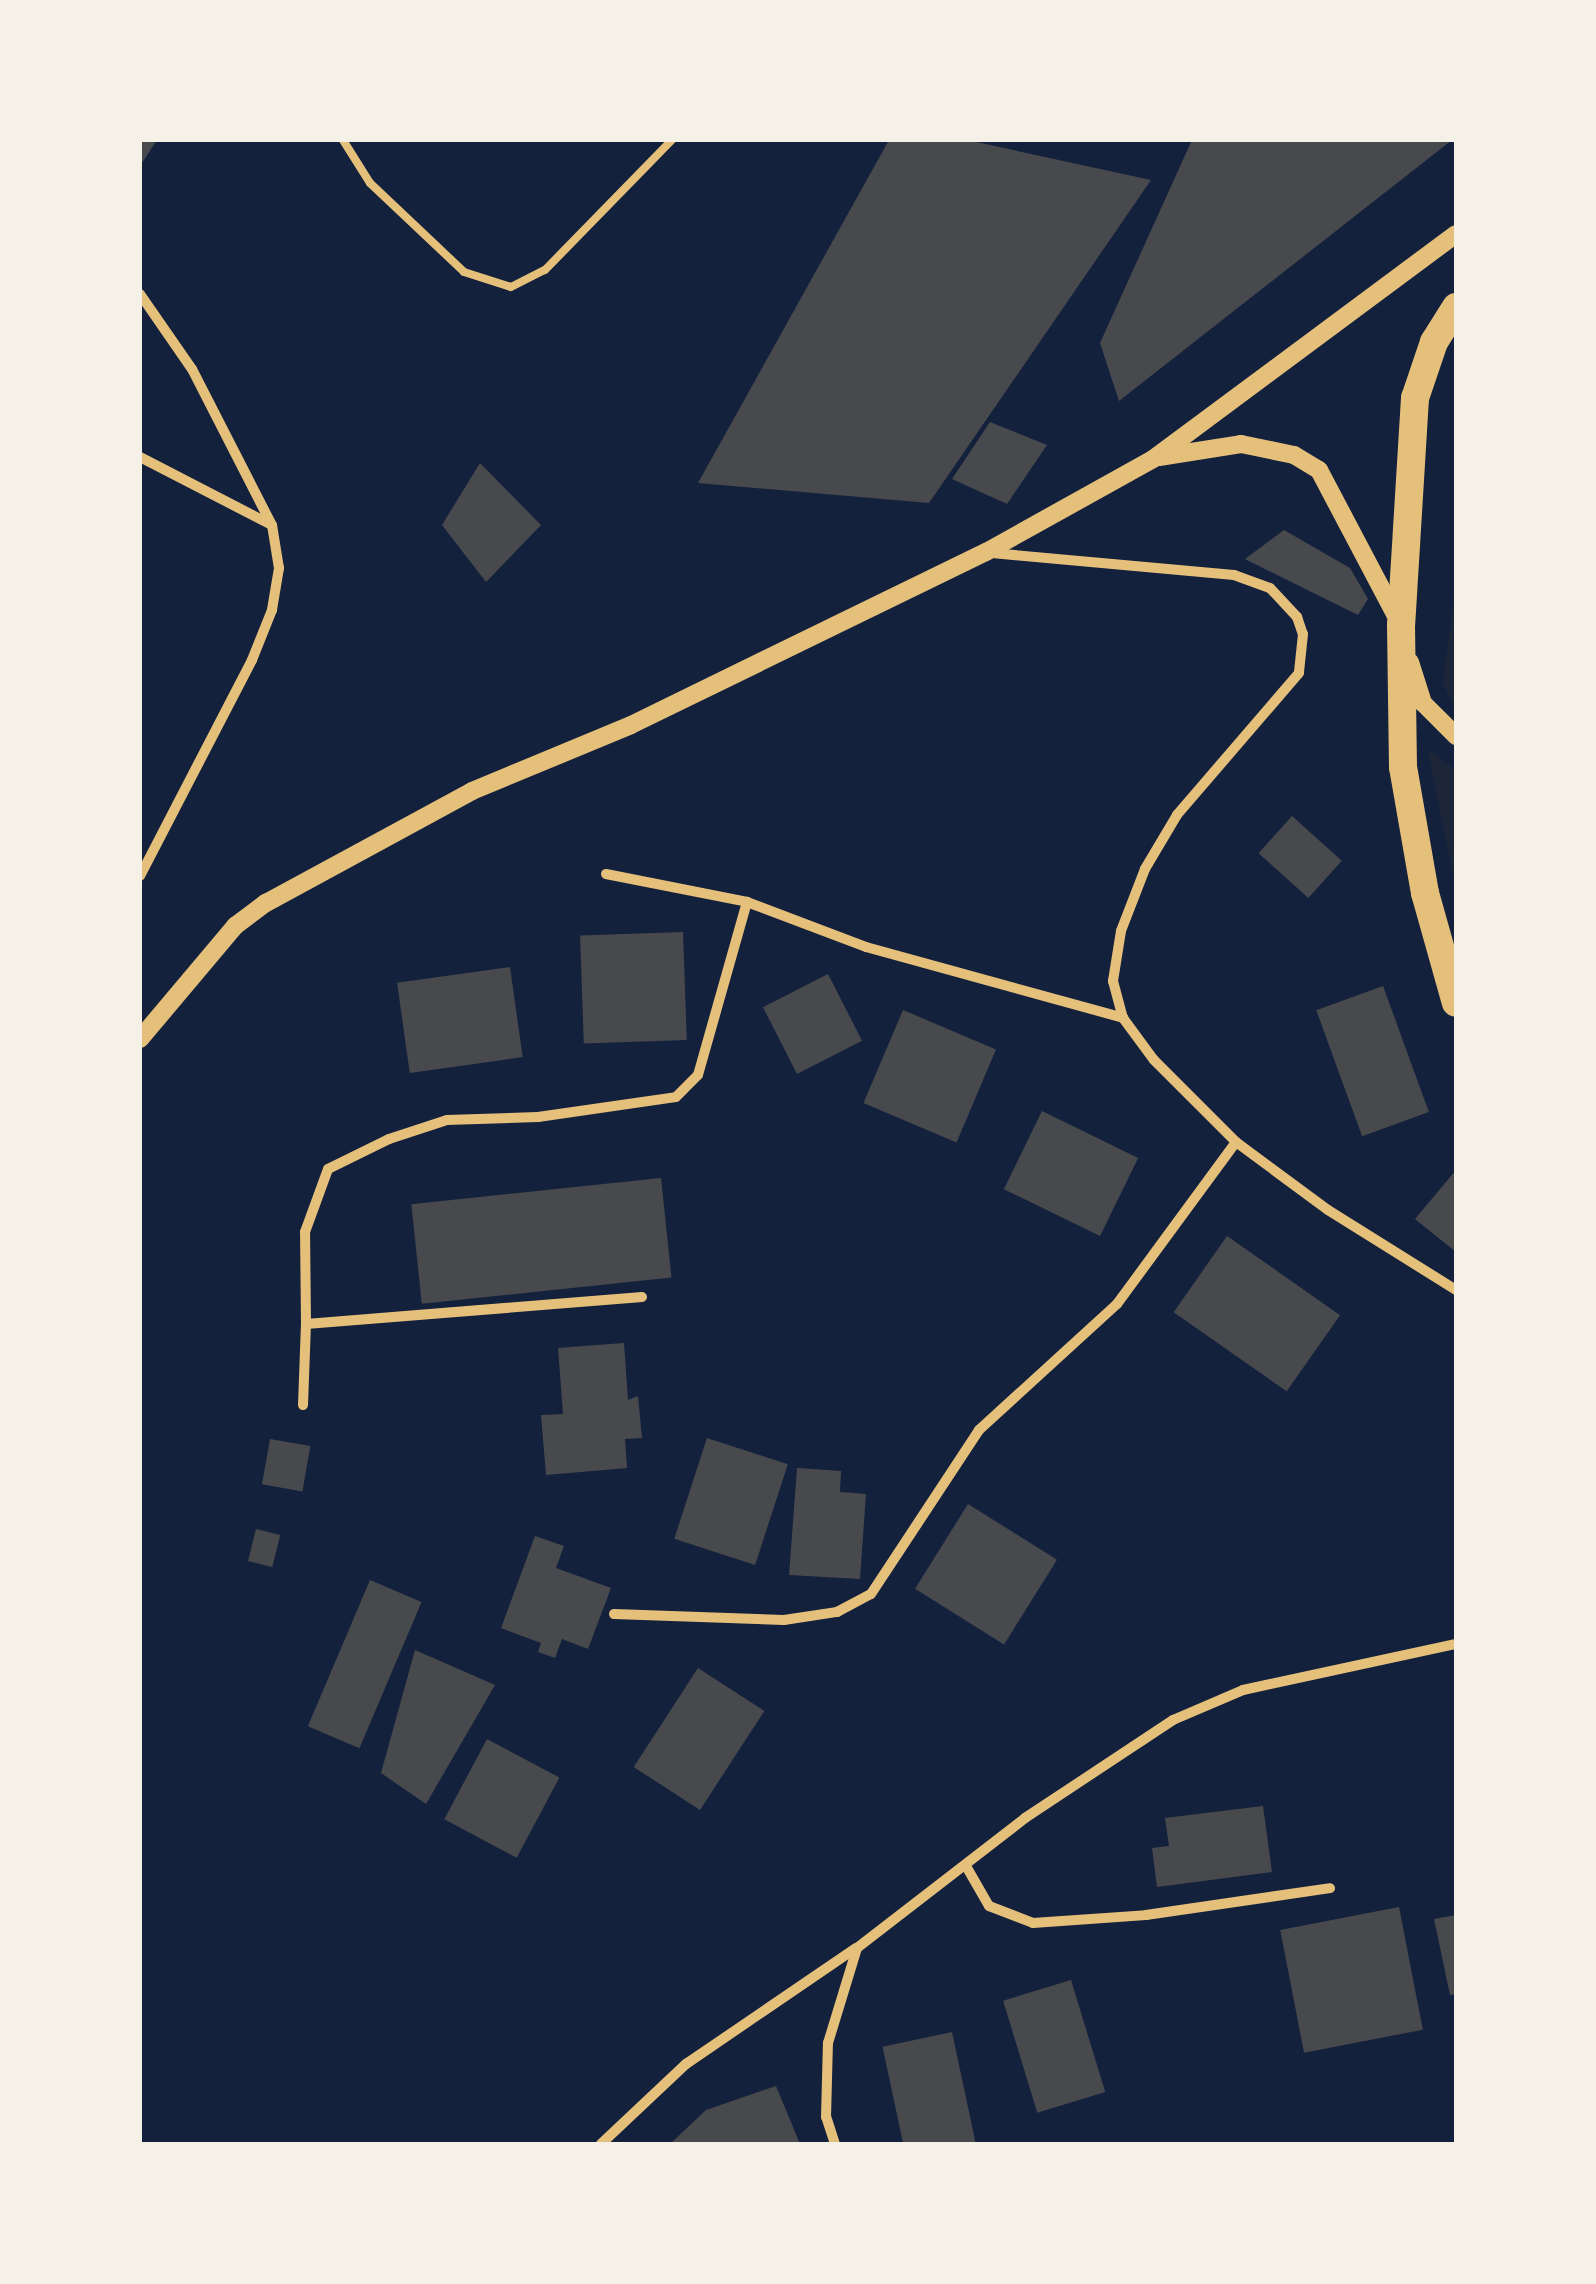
<!DOCTYPE html>
<style>
body{margin:0}
#map{position:relative;width:1596px;height:2284px;overflow:hidden;background:#14213d;font-family:Overpass,sans-serif}
div>[style]{position:absolute}
[style*='--x']{left:calc(var(--x)*1px);top:calc(var(--y)*1px);width:calc(var(--w)*1px);rotate:calc(var(--a)*1deg)}
.green>*{inset:0;background:#1d2539}
.building>*{inset:0;background:#48494c;transform-origin:0 0}
.service>*{height:8px;margin:-4px;padding:0 4px;transform-origin:4px;border-radius:4px;background:#e5c07b}
.minor>*{height:10px;margin:-5px;padding:0 5px;transform-origin:5px;border-radius:5px;background:#e5c07b}
.tertiary>*{height:18px;margin:-9px;padding:0 9px;transform-origin:9px;border-radius:9px;background:#e5c07b}
.trunk>*{height:28px;margin:-14px;padding:0 14px;transform-origin:14px;border-radius:14px;background:#e5c07b}
span{translate:-50% -50%;white-space:nowrap;text-align:center;line-height:1.15;-webkit-text-stroke:9px #f6f1e7;paint-order:stroke}
.frame{position:absolute;inset:0;border:142px solid #f6f1e7;pointer-events:none}
</style>
<div id="map">
<div class="green">
<i style="clip-path:polygon(1456px 579px,1456px 710px,1443px 684px)"></i>
<i style="clip-path:polygon(1428px 749px,1456px 770px,1456px 890px,1431px 766px)"></i>
</div>
<div class="building">
<i style="clip-path:polygon(140px 140px,157px 140px,140px 166px)"></i>
<i style="clip-path:polygon(889px 140px,967px 140px,1151px 180px,929px 503px,698px 483px)"></i>
<i style="clip-path:polygon(1192px 140px,1452px 140px,1119px 401px,1100px 343px)"></i>
<i style="clip-path:polygon(990px 422px,1047px 445px,1007px 504px,952px 479px)"></i>
<i style="clip-path:polygon(480px 463px,541px 525px,486px 582px,442px 525px)"></i>
<i style="clip-path:polygon(1284px 530px,1350px 568px,1368px 599px,1358px 615px,1245px 559px)"></i>
<i style="left:1292px;top:816px;width:67px;height:50px;rotate:42deg"></i>
<i style="left:683px;top:932px;width:108px;height:103px;rotate:88deg"></i>
<i style="left:510px;top:967px;width:91px;height:114px;rotate:82deg"></i>
<i style="left:828px;top:974px;width:75px;height:73px;rotate:63deg"></i>
<i style="left:1383px;top:986px;width:134px;height:71px;rotate:70deg"></i>
<i style="left:903px;top:1010px;width:101px;height:101px;rotate:23deg"></i>
<i style="left:1042px;top:1111px;width:107px;height:87px;rotate:26deg"></i>
<i style="clip-path:polygon(1456px 1170px,1456px 1252px,1415px 1219px)"></i>
<i style="left:661px;top:1178px;width:100px;height:251px;rotate:84deg"></i>
<i style="left:1227px;top:1236px;width:138px;height:93px;rotate:35deg"></i>
<i style="clip-path:polygon(624px 1343px,628px 1400px,638px 1396px,642px 1438px,625px 1439px,627px 1468px,546px 1475px,541px 1415px,563px 1414px,558px 1348px)"></i>
<i style="left:707px;top:1438px;width:85px;height:106px;rotate:18deg"></i>
<i style="left:270px;top:1439px;width:41px;height:46px;rotate:10deg"></i>
<i style="clip-path:polygon(797px 1468px,841px 1471px,840px 1492px,866px 1494px,860px 1579px,789px 1575px)"></i>
<i style="left:968px;top:1504px;width:105px;height:100px;rotate:32deg"></i>
<i style="left:256px;top:1529px;width:25px;height:33px;rotate:14deg"></i>
<i style="clip-path:polygon(535px 1536px,564px 1546px,556px 1568px,611px 1588px,588px 1649px,562px 1639px,555px 1658px,538px 1652px,541px 1643px,501px 1628px)"></i>
<i style="left:370px;top:1580px;width:56px;height:159px;rotate:23deg"></i>
<i style="clip-path:polygon(415px 1650px,495px 1685px,426px 1804px,381px 1773px)"></i>
<i style="left:698px;top:1668px;width:79px;height:118px;rotate:33deg"></i>
<i style="left:487px;top:1739px;width:82px;height:91px;rotate:28deg"></i>
<i style="clip-path:polygon(1263px 1806px,1272px 1872px,1157px 1887px,1152px 1848px,1169px 1846px,1165px 1818px)"></i>
<i style="left:1399px;top:1907px;width:125px;height:121px;rotate:79deg"></i>
<i style="clip-path:polygon(1456px 1915px,1456px 1994px,1450px 1995px,1434px 1919px)"></i>
<i style="left:1071px;top:1980px;width:117px;height:71px;rotate:73deg"></i>
<i style="left:952px;top:2032px;width:114px;height:71px;rotate:78deg"></i>
<i style="clip-path:polygon(776px 2086px,800px 2144px,670px 2144px,706px 2110px)"></i>
</div>
<div class="service">
<i style="--x:343;--y:140;--w:51;--a:57.9"></i>
<i style="--x:370;--y:183;--w:129;--a:43.4"></i>
<i style="--x:464;--y:272;--w:49;--a:17.7"></i>
<i style="--x:511;--y:287;--w:38;--a:-27"></i>
<i style="--x:545;--y:270;--w:182;--a:-45.7"></i>
</div>
<div class="minor">
<i style="--x:140;--y:294;--w:91;--a:55.3"></i>
<i style="--x:192;--y:369;--w:175;--a:62.9"></i>
<i style="--x:272;--y:525;--w:44;--a:80.8"></i>
<i style="--x:279;--y:568;--w:43;--a:99.5"></i>
<i style="--x:272;--y:610;--w:54;--a:111.8"></i>
<i style="--x:252;--y:660;--w:243;--a:117.4"></i>
<i style="--x:140;--y:457;--w:148;--a:27.3"></i>
<i style="--x:992;--y:553;--w:243;--a:5.2"></i>
<i style="--x:1234;--y:575;--w:38;--a:20"></i>
<i style="--x:1270;--y:588;--w:40;--a:47"></i>
<i style="--x:1297;--y:617;--w:18;--a:71"></i>
<i style="--x:1303;--y:634;--w:39;--a:96"></i>
<i style="--x:1299;--y:673;--w:187;--a:130.7"></i>
<i style="--x:1177;--y:815;--w:63;--a:120.7"></i>
<i style="--x:1145;--y:869;--w:66;--a:111.2"></i>
<i style="--x:1121;--y:931;--w:51;--a:99.1"></i>
<i style="--x:1113;--y:981;--w:38;--a:75"></i>
<i style="--x:1123;--y:1018;--w:52;--a:53.6"></i>
<i style="--x:1154;--y:1060;--w:116;--a:45"></i>
<i style="--x:1236;--y:1142;--w:114;--a:36.5"></i>
<i style="--x:1328;--y:1210;--w:151;--a:32"></i>
<i style="--x:606;--y:874;--w:144;--a:11.2"></i>
<i style="--x:747;--y:902;--w:127;--a:20.7"></i>
<i style="--x:866;--y:947;--w:267;--a:15.4"></i>
<i style="--x:642;--y:1297;--w:337;--a:175.4"></i>
<i style="--x:306;--y:1324;--w:92;--a:-90.6"></i>
<i style="--x:305;--y:1232;--w:67;--a:-69.9"></i>
<i style="--x:328;--y:1169;--w:68;--a:-26.2"></i>
<i style="--x:389;--y:1139;--w:61;--a:-18.1"></i>
<i style="--x:447;--y:1120;--w:91;--a:-1.9"></i>
<i style="--x:538;--y:1117;--w:139;--a:-8.2"></i>
<i style="--x:676;--y:1097;--w:31;--a:-45"></i>
<i style="--x:698;--y:1075;--w:180;--a:-74.2"></i>
<i style="--x:303;--y:1405;--w:81;--a:-87.9"></i>
<i style="--x:614;--y:1614;--w:170;--a:2"></i>
<i style="--x:784;--y:1620;--w:54;--a:-8.6"></i>
<i style="--x:837;--y:1612;--w:38;--a:-28"></i>
<i style="--x:871;--y:1594;--w:196;--a:-56.6"></i>
<i style="--x:979;--y:1430;--w:187;--a:-42.4"></i>
<i style="--x:1117;--y:1304;--w:201;--a:-53.7"></i>
<i style="--x:966;--y:1866;--w:46;--a:60.1"></i>
<i style="--x:989;--y:1906;--w:47;--a:21.1"></i>
<i style="--x:1033;--y:1923;--w:113;--a:-4"></i>
<i style="--x:1146;--y:1915;--w:186;--a:-8.3"></i>
<i style="--x:601;--y:2144;--w:117;--a:-43.3"></i>
<i style="--x:686;--y:2064;--w:206;--a:-34.3"></i>
<i style="--x:835;--y:2144;--w:28;--a:-108"></i>
<i style="--x:826;--y:2117;--w:74;--a:-88.5"></i>
<i style="--x:828;--y:2043;--w:99;--a:-73"></i>
<i style="--x:857;--y:1948;--w:212;--a:-37.7"></i>
<i style="--x:1025;--y:1818;--w:178;--a:-33.5"></i>
<i style="--x:1173;--y:1720;--w:76;--a:-23.2"></i>
<i style="--x:1243;--y:1690;--w:218;--a:-12.2"></i>
</div>
<div class="tertiary">
<i style="--x:1159;--y:457;--w:83;--a:-9"></i>
<i style="--x:1241;--y:444;--w:54;--a:11.7"></i>
<i style="--x:1294;--y:455;--w:29;--a:31"></i>
<i style="--x:1319;--y:470;--w:172;--a:62.2"></i>
<i style="--x:1410;--y:662;--w:43;--a:72.4"></i>
<i style="--x:1423;--y:703;--w:47;--a:45"></i>
<i style="--x:140;--y:1039;--w:148;--a:-49.9"></i>
<i style="--x:235;--y:926;--w:39;--a:-37"></i>
<i style="--x:266;--y:903;--w:234;--a:-28.5"></i>
<i style="--x:472;--y:791;--w:172;--a:-22.5"></i>
<i style="--x:631;--y:725;--w:395;--a:-26"></i>
<i style="--x:986;--y:552;--w:191;--a:-29.1"></i>
<i style="--x:1153;--y:459;--w:377;--a:-36.6"></i>
</div>
<div class="trunk">
<i style="--x:1456;--y:307;--w:41;--a:122.2"></i>
<i style="--x:1434;--y:342;--w:59;--a:108.7"></i>
<i style="--x:1415;--y:398;--w:227;--a:93.5"></i>
<i style="--x:1401;--y:625;--w:142;--a:89.2"></i>
<i style="--x:1403;--y:767;--w:128;--a:80.1"></i>
<i style="--x:1425;--y:893;--w:114;--a:74.3"></i>
</div>
<div class="frame"></div>
</div>
